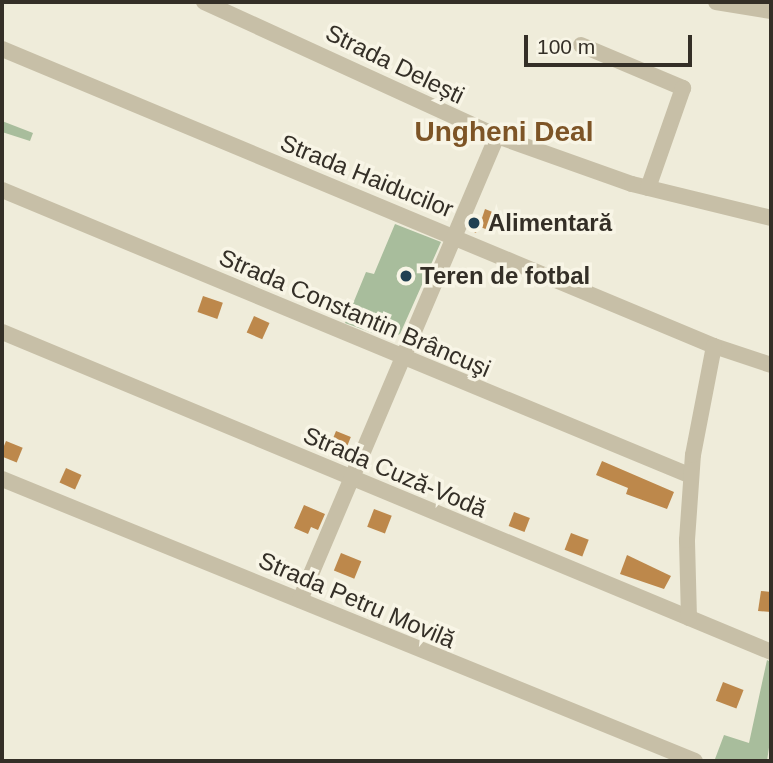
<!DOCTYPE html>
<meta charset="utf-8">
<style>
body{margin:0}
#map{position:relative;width:773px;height:763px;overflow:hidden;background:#efecda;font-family:Helvetica,sans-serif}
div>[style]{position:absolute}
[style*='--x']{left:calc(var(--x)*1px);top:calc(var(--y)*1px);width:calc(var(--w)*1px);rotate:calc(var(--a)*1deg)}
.green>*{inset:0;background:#a8bd9c}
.building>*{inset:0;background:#bd884b;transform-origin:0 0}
.minor>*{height:16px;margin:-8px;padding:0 8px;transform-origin:8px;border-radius:8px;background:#c7bfa7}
.dots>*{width:19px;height:19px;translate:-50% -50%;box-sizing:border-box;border:4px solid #f8f5e6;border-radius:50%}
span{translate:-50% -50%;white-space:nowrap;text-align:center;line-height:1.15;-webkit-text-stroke:7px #f8f5e6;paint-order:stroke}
.street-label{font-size:24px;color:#342f27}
.poi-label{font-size:24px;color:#342f27;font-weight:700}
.left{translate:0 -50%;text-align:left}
.quarter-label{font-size:28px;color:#7d5426;font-weight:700}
.frame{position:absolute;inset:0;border:4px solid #342f27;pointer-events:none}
.scale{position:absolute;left:524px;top:35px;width:168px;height:32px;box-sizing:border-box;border:4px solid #342f27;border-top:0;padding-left:9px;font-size:21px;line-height:24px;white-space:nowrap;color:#342f27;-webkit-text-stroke:5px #f8f5e6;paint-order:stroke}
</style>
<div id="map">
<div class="green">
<i style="clip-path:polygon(2px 121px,33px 133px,30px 141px,2px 132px)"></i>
<i style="clip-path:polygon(395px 224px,441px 242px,400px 334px,389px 339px,345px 323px,366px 272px,374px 274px)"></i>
<i style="clip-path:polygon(767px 660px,771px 662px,771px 734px,767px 761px,715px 759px,724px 735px,749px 743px)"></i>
</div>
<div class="building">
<i style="clip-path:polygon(485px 209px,500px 215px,493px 232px,478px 226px,476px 233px,469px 230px,475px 215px,482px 218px)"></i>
<i style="left:203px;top:296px;width:21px;height:17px;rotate:19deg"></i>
<i style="left:254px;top:316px;width:17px;height:18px;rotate:24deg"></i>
<i style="left:336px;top:431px;width:16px;height:21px;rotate:22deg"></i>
<i style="left:6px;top:441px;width:18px;height:16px;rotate:22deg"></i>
<i style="clip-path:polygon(602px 461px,674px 492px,667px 509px,626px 494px,628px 488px,596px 475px)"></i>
<i style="left:66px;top:468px;width:17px;height:16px;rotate:24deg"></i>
<i style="clip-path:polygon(304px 505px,325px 514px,318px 530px,311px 527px,308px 534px,294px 528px)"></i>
<i style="left:374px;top:509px;width:19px;height:19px;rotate:21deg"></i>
<i style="left:514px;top:512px;width:17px;height:15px;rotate:21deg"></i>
<i style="left:571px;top:533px;width:19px;height:18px;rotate:21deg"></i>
<i style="left:341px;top:553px;width:22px;height:19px;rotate:22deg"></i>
<i style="clip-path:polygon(627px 555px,671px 576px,664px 589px,620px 574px)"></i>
<i style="clip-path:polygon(761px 591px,771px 592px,771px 612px,758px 611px)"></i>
<i style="left:723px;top:682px;width:22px;height:20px;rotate:21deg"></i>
</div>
<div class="minor">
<i style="--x:204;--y:2;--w:322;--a:24.6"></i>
<i style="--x:497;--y:136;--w:143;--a:19.6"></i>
<i style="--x:632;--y:184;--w:143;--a:13.7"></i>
<i style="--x:716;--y:2;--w:56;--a:9.3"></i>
<i style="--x:581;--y:45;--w:111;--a:22.9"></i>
<i style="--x:683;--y:88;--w:106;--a:109.3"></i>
<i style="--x:2;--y:49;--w:771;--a:22.64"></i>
<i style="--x:714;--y:346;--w:60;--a:18.4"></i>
<i style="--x:2;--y:190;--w:746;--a:22.54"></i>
<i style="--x:2;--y:332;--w:833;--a:22.59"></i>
<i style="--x:2;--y:479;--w:748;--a:22.14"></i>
<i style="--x:300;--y:600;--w:504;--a:-67"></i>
<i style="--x:689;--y:618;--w:78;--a:-91.5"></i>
<i style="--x:687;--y:540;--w:85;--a:-86"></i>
<i style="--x:693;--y:455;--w:111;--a:-79.1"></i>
</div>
<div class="dots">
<i style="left:474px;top:223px;background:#204052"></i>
<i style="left:406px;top:276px;background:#204052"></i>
</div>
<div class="street-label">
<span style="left:395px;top:64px;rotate:26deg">Strada Delești</span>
<span style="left:367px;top:176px;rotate:22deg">Strada Haiducilor</span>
<span style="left:355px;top:313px;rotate:23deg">Strada Constantin Brâncuşi</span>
<span style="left:395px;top:472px;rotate:23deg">Strada Cuză-Vodă</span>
<span style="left:357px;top:600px;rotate:23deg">Strada Petru Movilă</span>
</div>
<div class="poi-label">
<span class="left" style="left:488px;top:223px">Alimentară</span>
<span class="left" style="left:420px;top:276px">Teren de fotbal</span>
</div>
<div class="quarter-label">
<span style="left:504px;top:132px">Ungheni Deal</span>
</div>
<div class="frame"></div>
<div class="scale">100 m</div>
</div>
